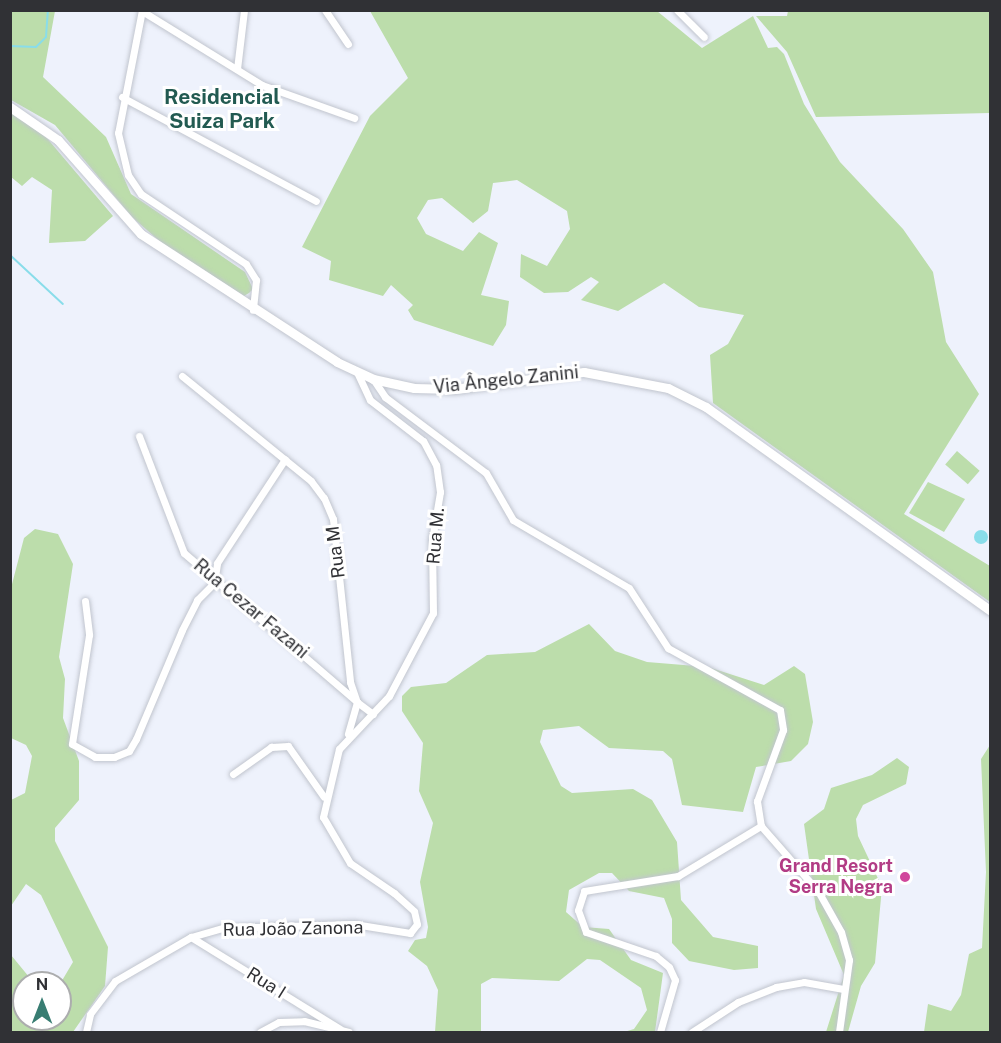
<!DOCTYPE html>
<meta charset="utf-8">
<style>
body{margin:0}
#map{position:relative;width:1001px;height:1043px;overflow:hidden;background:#eef2fc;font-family:"Public Sans",sans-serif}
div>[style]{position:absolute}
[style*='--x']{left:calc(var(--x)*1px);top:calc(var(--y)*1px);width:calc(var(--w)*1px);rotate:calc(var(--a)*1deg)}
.green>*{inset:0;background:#bcddab;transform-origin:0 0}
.water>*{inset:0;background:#89ddea}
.round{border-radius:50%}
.stream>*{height:2px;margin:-1px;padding:0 1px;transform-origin:1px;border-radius:1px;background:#89ddea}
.roads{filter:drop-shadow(0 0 2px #c1c5ce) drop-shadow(0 0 2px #c1c5ce)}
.street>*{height:7px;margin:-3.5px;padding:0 3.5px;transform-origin:3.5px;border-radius:3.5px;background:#fff}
.secondary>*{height:9px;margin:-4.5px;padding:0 4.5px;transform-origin:4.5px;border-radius:4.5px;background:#fff}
.dots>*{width:16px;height:16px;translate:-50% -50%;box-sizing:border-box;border:3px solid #fff;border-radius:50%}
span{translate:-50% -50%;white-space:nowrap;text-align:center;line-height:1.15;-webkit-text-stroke:6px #fff;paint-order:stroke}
.street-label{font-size:18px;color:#303135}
.hotel-label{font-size:18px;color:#b23c85;font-weight:700}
.right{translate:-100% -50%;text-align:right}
.quarter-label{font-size:21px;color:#225a51;font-weight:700}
.frame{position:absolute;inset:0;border:12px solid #303135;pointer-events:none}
.north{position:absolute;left:12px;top:971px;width:60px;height:60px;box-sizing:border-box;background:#fff;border:2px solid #acadae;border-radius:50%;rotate:0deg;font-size:16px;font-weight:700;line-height:24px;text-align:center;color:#303135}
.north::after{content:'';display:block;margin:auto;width:21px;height:27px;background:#387d72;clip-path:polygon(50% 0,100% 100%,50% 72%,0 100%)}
</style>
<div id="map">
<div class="green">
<i style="clip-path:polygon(10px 11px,55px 11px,43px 77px,106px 137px,131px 194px,245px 272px,253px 289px,249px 293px,244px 296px,164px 245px,132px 217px,55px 125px,11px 100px)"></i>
<i style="clip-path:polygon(370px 11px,657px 11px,702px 48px,753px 16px,768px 48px,777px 47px,784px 54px,804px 104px,840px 162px,903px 229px,933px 272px,946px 342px,979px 394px,904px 514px,990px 566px,990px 602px,713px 403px,710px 355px,728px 344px,744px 315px,699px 307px,664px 283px,618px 311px,581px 300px,599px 282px,591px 277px,568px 292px,544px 293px,520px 277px,521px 254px,547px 266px,570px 229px,567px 211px,517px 180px,493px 183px,488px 211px,473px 223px,442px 198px,428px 200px,417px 218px,426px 234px,463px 251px,479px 232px,498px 243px,481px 295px,509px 301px,506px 325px,493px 346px,414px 320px,408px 310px,413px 305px,391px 285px,383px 296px,329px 280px,331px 261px,302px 247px,370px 116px,408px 78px)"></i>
<i style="clip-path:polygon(788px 11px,990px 12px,990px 113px,816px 117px,787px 52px,756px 16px,787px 16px)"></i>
<i style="clip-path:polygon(11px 113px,46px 137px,113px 216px,85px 241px,49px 243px,52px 190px,32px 177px,22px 186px,11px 177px)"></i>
<i style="left:957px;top:451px;width:30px;height:18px;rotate:41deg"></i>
<i style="clip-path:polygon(928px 482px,965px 499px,944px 532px,909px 513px)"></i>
<i style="clip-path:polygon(35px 529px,58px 534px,73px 564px,59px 657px,65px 679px,63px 718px,79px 761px,79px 800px,55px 828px,55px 841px,108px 947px,105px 986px,73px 1032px,11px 1032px,11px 955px,34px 983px,24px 983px,24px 1019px,60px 1019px,60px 984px,73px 962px,41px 895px,26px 884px,11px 906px,11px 800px,25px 793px,32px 756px,26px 745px,11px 738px,11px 588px,24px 538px)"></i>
<i style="clip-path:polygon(589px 624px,615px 651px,647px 662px,708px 667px,764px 685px,794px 666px,805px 674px,813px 722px,808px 744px,791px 761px,756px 767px,743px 812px,682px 805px,672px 759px,663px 751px,609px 748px,579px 726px,543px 730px,540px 742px,561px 786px,572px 793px,633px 789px,652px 800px,677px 842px,681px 900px,713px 937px,758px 946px,758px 968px,734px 970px,689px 961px,672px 943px,672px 919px,664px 898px,629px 891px,612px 873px,599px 873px,569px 890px,566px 912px,583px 927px,609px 929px,631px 960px,663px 973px,655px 1032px,624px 1032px,634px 1029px,647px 1010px,641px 988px,600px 960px,587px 959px,559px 981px,492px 978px,481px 984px,481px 1032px,435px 1032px,438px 990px,427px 966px,408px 951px,415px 940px,426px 938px,428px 927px,420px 882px,433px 823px,419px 791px,423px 743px,402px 711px,402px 696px,411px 687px,446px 683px,487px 655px,535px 652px)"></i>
<i style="clip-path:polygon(990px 745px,990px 1032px,924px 1032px,928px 1004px,951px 1011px,961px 995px,969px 954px,982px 948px,986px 872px,981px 759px)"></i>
<i style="clip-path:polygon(897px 758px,909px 767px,906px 784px,863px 805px,856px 819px,858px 836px,882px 887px,875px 963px,861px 986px,848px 1032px,826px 1032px,844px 975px,816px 909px,804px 824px,824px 809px,831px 788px,872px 775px)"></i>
</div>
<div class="water">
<i class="round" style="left:974px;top:530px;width:14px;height:14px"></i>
</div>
<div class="stream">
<i style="--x:10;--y:46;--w:26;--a:2"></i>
<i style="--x:36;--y:47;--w:14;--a:-45"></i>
<i style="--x:46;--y:37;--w:27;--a:-86"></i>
<i style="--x:10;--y:255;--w:72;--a:42.8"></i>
</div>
<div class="roads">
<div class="street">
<i style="--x:142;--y:10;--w:125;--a:101"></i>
<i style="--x:118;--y:133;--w:43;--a:76.6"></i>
<i style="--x:128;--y:175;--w:23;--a:56"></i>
<i style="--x:141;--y:194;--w:126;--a:33.7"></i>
<i style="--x:246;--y:264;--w:19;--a:58"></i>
<i style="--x:256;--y:280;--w:30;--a:96"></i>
<i style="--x:325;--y:10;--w:41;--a:55.9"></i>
<i style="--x:677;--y:10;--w:38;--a:45"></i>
<i style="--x:142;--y:11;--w:141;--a:31.7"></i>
<i style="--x:262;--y:85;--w:98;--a:19.7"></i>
<i style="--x:237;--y:69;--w:59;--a:-83.2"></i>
<i style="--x:122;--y:97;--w:220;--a:28.2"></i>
<i style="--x:182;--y:376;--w:166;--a:39.1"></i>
<i style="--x:311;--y:481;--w:21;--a:53"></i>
<i style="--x:324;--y:498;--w:23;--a:67"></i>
<i style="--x:333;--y:519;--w:164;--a:84"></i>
<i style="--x:350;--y:682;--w:21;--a:71"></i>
<i style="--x:357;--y:702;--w:20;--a:37"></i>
<i style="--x:373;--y:379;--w:22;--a:56"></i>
<i style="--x:385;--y:397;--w:126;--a:37"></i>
<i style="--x:486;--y:473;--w:54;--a:60.1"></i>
<i style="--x:513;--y:520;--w:134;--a:30.4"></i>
<i style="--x:629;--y:588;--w:72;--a:57"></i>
<i style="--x:668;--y:648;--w:128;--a:29"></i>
<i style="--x:780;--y:710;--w:20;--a:81"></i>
<i style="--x:783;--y:730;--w:76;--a:110.1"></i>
<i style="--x:757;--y:801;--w:25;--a:81"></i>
<i style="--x:761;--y:826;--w:86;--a:48.8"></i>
<i style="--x:818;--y:891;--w:47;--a:60.7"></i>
<i style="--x:841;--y:932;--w:29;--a:74"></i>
<i style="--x:849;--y:960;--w:73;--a:97.9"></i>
<i style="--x:139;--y:436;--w:125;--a:69"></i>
<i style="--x:184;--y:553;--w:228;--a:40.7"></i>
<i style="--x:357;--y:702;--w:33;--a:106"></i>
<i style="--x:85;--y:601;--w:34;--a:83"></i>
<i style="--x:89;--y:635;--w:110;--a:98.9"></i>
<i style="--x:72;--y:744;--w:26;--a:29"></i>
<i style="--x:95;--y:757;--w:19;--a:0"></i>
<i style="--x:114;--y:757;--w:16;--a:-22"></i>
<i style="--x:129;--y:751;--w:14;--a:-60"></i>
<i style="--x:136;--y:739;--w:118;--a:-67.1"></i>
<i style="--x:182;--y:630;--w:34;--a:-63"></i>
<i style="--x:197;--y:600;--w:24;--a:-45"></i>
<i style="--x:214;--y:583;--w:20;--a:-81"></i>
<i style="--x:217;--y:563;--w:124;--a:-56.8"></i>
<i style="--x:233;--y:774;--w:47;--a:-35.4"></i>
<i style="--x:271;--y:747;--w:17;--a:-3"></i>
<i style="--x:288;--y:746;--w:62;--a:54.8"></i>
<i style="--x:191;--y:937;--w:175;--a:31.7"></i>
<i style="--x:86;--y:1032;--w:18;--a:-77"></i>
<i style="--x:90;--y:1014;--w:41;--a:-52.9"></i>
<i style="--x:115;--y:981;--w:88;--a:-30.1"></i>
<i style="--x:191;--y:937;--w:33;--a:-16"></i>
<i style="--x:223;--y:928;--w:131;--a:-1.7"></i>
<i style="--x:354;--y:924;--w:57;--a:9.1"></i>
<i style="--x:410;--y:933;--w:11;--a:-52"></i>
<i style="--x:417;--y:924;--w:13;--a:-103"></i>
<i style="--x:414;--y:911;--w:27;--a:-138"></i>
<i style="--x:394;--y:893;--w:53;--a:-145.7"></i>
<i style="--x:350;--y:863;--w:53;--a:-120.4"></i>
<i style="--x:323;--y:817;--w:70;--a:-76.8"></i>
<i style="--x:339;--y:749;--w:73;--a:-46.7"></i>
<i style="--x:389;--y:696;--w:94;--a:-62.1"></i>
<i style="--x:433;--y:613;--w:73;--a:-90.8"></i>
<i style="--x:432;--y:540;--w:49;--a:-80.5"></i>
<i style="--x:440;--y:492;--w:27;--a:-98"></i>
<i style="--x:436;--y:465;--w:27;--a:-118"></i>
<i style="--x:423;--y:441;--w:67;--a:-142.3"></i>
<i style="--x:370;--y:400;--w:31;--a:-115"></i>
<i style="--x:260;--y:1032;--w:21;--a:-28"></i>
<i style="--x:279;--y:1022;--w:25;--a:-2"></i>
<i style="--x:304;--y:1021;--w:46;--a:13.7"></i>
<i style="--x:660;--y:1032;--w:54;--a:-73.9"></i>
<i style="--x:675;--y:980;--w:14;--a:-115"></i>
<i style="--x:669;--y:967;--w:17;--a:-140"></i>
<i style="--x:656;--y:956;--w:74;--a:-161.1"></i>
<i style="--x:586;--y:932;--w:23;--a:-110"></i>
<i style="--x:578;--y:910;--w:20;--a:-72"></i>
<i style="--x:584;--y:891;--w:95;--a:-9.1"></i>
<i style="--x:678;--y:876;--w:97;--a:-31.1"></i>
<i style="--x:692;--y:1032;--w:55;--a:-33.1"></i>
<i style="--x:738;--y:1002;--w:41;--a:-21.5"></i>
<i style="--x:776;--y:987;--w:28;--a:-10"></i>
<i style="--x:804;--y:982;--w:40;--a:10"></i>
</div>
<div class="secondary">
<i style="--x:10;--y:107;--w:58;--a:34.5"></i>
<i style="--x:58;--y:140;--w:125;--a:48.6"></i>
<i style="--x:141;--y:234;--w:234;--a:33.1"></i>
<i style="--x:337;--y:362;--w:40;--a:25"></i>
<i style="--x:373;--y:379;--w:42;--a:12.4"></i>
<i style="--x:414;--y:388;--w:40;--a:1.4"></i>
<i style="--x:454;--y:389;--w:131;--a:-7.5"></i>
<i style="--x:584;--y:372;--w:86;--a:10.8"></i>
<i style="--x:668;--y:388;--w:42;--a:26.6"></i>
<i style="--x:706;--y:407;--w:349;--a:35.6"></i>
</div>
</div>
<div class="dots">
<i style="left:905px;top:877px;background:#d1479c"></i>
</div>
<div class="street-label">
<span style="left:506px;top:380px;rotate:-6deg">Via Ângelo Zanini</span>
<span style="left:436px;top:536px;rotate:-85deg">Rua M.</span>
<span style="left:336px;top:552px;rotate:-97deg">Rua M</span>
<span style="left:251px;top:609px;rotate:40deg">Rua Cezar Fazani</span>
<span style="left:293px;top:929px;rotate:-1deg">Rua João Zanona</span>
<span style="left:266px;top:983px;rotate:32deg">Rua I</span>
</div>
<div class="hotel-label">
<span class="right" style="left:893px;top:877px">Grand Resort<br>Serra Negra</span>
</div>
<div class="quarter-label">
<span style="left:222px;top:109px">Residencial<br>Suiza Park</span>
</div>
<div class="frame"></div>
<div class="north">N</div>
</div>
